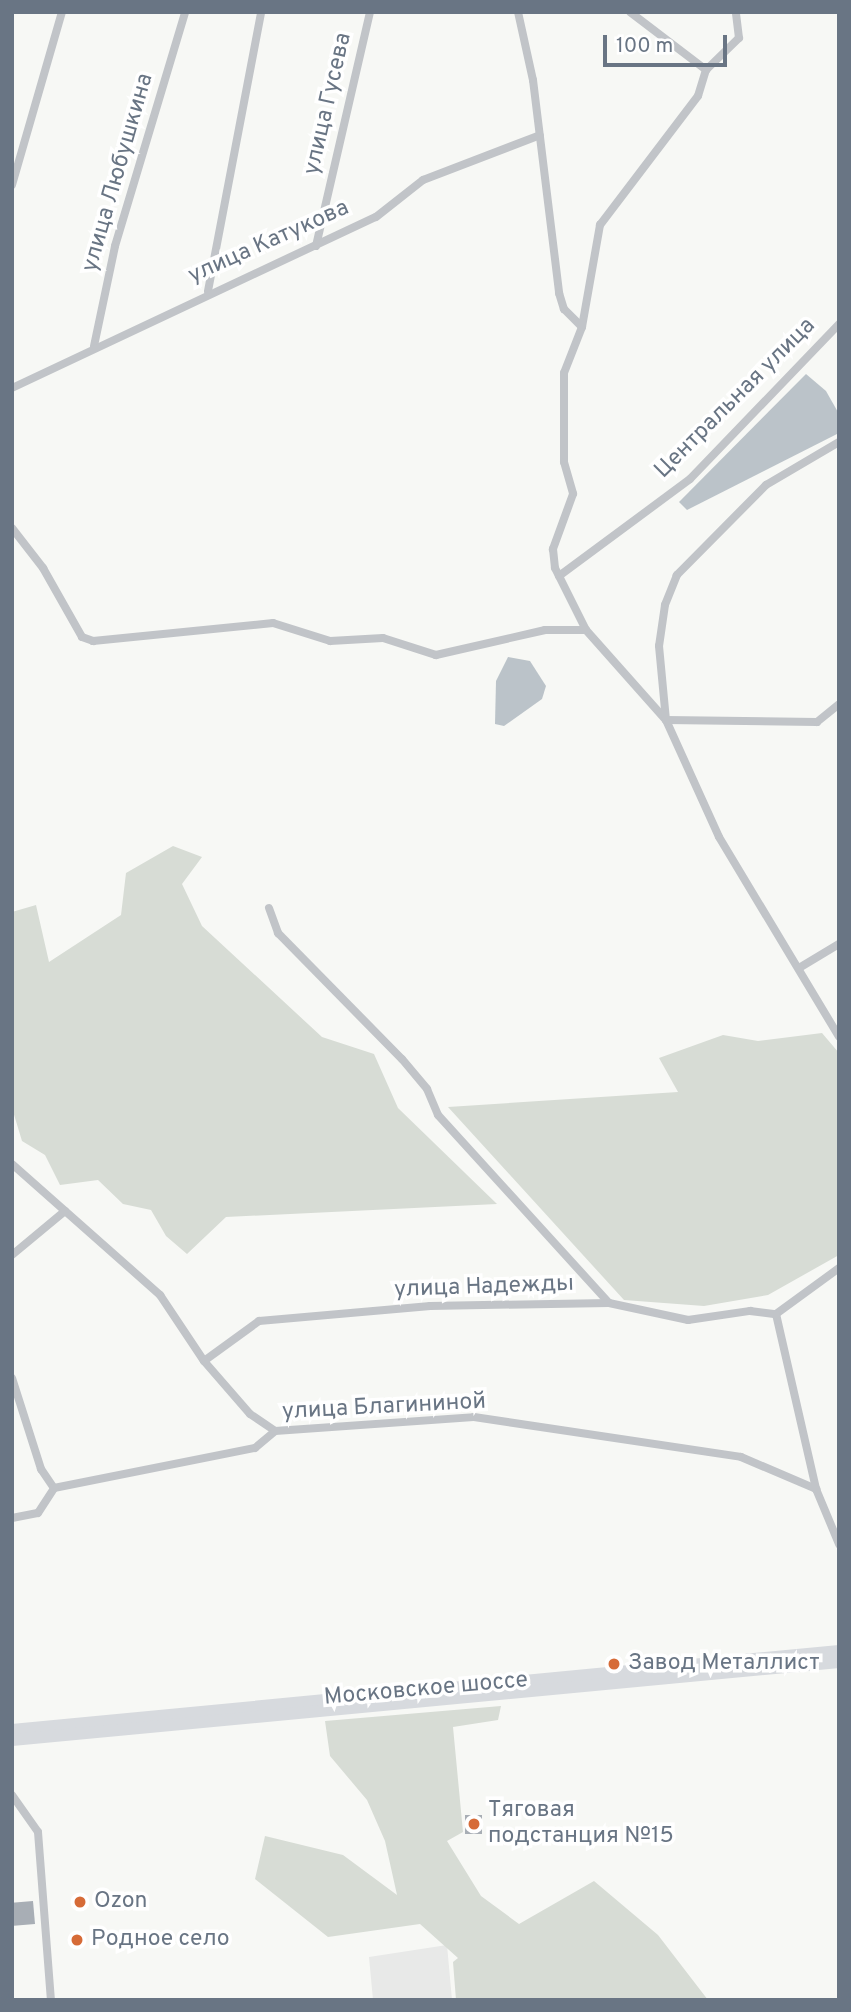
<!DOCTYPE html>
<meta charset="utf-8">
<style>
body{margin:0}
#map{position:relative;width:851px;height:2012px;overflow:hidden;background:#f7f8f5;font-family:Overpass,sans-serif}
div>[style]{position:absolute}
[style*='--x']{left:calc(var(--x)*1px);top:calc(var(--y)*1px);width:calc(var(--w)*1px);rotate:calc(var(--a)*1deg)}
.built>*{inset:0;background:#e8e9e8}
.green>*{inset:0;background:#d7dcd5}
.water>*{inset:0;background:#bbc3c9}
.building>*{inset:0;background:#a8aeb5;transform-origin:0 0}
.minor>*{height:8px;margin:-4px;padding:0 4px;transform-origin:4px;border-radius:4px;background:#c1c4c8}
.primary>*{height:12px;margin:-6px;padding:0 6px;transform-origin:6px;border-radius:6px;background:#d7dade}
.dots>*{width:19px;height:19px;translate:-50% -50%;box-sizing:border-box;border:4px solid #fff;border-radius:50%}
span{translate:-50% -50%;white-space:nowrap;text-align:center;line-height:1.15;-webkit-text-stroke:7px #fff;paint-order:stroke}
.street-label{font-size:23px;color:#697584}
.poi-label{font-size:23px;color:#697584}
.left{translate:0 -50%;text-align:left}
.frame{position:absolute;inset:0;border:14px solid #697584;pointer-events:none}
.scale{position:absolute;left:603px;top:35px;width:124px;height:32px;box-sizing:border-box;border:4px solid #697584;border-top:0;padding-left:9px;font-size:21px;line-height:24px;white-space:nowrap;color:#697584;-webkit-text-stroke:5px #fff;paint-order:stroke}
</style>
<div id="map">
<div class="built">
<i style="clip-path:polygon(447px 1945px,452px 2000px,373px 2000px,369px 1957px)"></i>
</div>
<div class="green">
<i style="clip-path:polygon(173px 846px,202px 857px,182px 884px,202px 926px,322px 1037px,374px 1054px,398px 1108px,497px 1204px,226px 1217px,187px 1254px,166px 1236px,151px 1210px,123px 1204px,98px 1180px,60px 1185px,45px 1155px,22px 1141px,12px 1108px,12px 912px,36px 905px,49px 962px,121px 915px,126px 873px)"></i>
<i style="clip-path:polygon(822px 1033px,839px 1053px,839px 1255px,768px 1295px,704px 1306px,624px 1300px,448px 1107px,678px 1092px,659px 1058px,723px 1035px,758px 1041px)"></i>
<i style="clip-path:polygon(501px 1706px,498px 1720px,453px 1727px,463px 1832px,447px 1841px,481px 1896px,519px 1924px,594px 1881px,658px 1935px,708px 2000px,456px 2000px,453px 1962px,458px 1958px,420px 1924px,328px 1937px,255px 1879px,265px 1836px,343px 1855px,397px 1895px,385px 1841px,367px 1800px,330px 1756px,325px 1721px)"></i>
</div>
<div class="water">
<i style="clip-path:polygon(806px 374px,826px 391px,839px 414px,839px 433px,687px 510px,679px 502px)"></i>
<i style="clip-path:polygon(508px 657px,530px 661px,546px 686px,542px 699px,504px 726px,495px 724px,496px 681px)"></i>
</div>
<div class="building">
<i style="left:465px;top:1815px;width:17px;height:19px"></i>
<i style="left:33px;top:1901px;width:23px;height:21px;rotate:85deg"></i>
</div>
<div class="minor">
<i style="--x:518;--y:12;--w:70;--a:77.6"></i>
<i style="--x:533;--y:80;--w:215;--a:83"></i>
<i style="--x:559;--y:293;--w:17;--a:73"></i>
<i style="--x:564;--y:309;--w:25;--a:45"></i>
<i style="--x:582;--y:327;--w:49;--a:111.4"></i>
<i style="--x:564;--y:373;--w:89;--a:90"></i>
<i style="--x:564;--y:462;--w:33;--a:74"></i>
<i style="--x:573;--y:494;--w:59;--a:110"></i>
<i style="--x:553;--y:549;--w:19;--a:84"></i>
<i style="--x:555;--y:568;--w:69;--a:63.4"></i>
<i style="--x:586;--y:630;--w:120;--a:48.4"></i>
<i style="--x:666;--y:720;--w:128;--a:65.6"></i>
<i style="--x:719;--y:837;--w:233;--a:59"></i>
<i style="--x:630;--y:12;--w:96;--a:37.3"></i>
<i style="--x:12;--y:185;--w:180;--a:-73.9"></i>
<i style="--x:316;--y:246;--w:240;--a:-77"></i>
<i style="--x:208;--y:291;--w:284;--a:-79.2"></i>
<i style="--x:582;--y:327;--w:104;--a:-80"></i>
<i style="--x:600;--y:225;--w:162;--a:-52.8"></i>
<i style="--x:698;--y:96;--w:27;--a:-73"></i>
<i style="--x:706;--y:70;--w:46;--a:-44.1"></i>
<i style="--x:739;--y:38;--w:26;--a:-97"></i>
<i style="--x:94;--y:346;--w:102;--a:-78.1"></i>
<i style="--x:115;--y:246;--w:244;--a:-73.3"></i>
<i style="--x:12;--y:388;--w:402;--a:-25.2"></i>
<i style="--x:376;--y:217;--w:60;--a:-38.2"></i>
<i style="--x:423;--y:180;--w:125;--a:-21"></i>
<i style="--x:839;--y:442;--w:85;--a:149.5"></i>
<i style="--x:766;--y:485;--w:127;--a:134.7"></i>
<i style="--x:677;--y:575;--w:32;--a:112"></i>
<i style="--x:665;--y:605;--w:41;--a:98.3"></i>
<i style="--x:659;--y:646;--w:74;--a:84.6"></i>
<i style="--x:666;--y:720;--w:151;--a:0.8"></i>
<i style="--x:817;--y:722;--w:28;--a:-39"></i>
<i style="--x:12;--y:528;--w:51;--a:52.2"></i>
<i style="--x:43;--y:568;--w:79;--a:60.5"></i>
<i style="--x:82;--y:637;--w:12;--a:20"></i>
<i style="--x:93;--y:641;--w:181;--a:-5.7"></i>
<i style="--x:273;--y:623;--w:60;--a:17.5"></i>
<i style="--x:330;--y:641;--w:53;--a:-3.2"></i>
<i style="--x:383;--y:638;--w:56;--a:17.8"></i>
<i style="--x:436;--y:655;--w:112;--a:-12.9"></i>
<i style="--x:545;--y:630;--w:41;--a:0"></i>
<i style="--x:559;--y:576;--w:163;--a:-36.5"></i>
<i style="--x:690;--y:479;--w:215;--a:-46.1"></i>
<i style="--x:269;--y:908;--w:27;--a:70"></i>
<i style="--x:278;--y:933;--w:177;--a:45.5"></i>
<i style="--x:402;--y:1059;--w:39;--a:50"></i>
<i style="--x:427;--y:1089;--w:28;--a:67"></i>
<i style="--x:438;--y:1115;--w:254;--a:47.7"></i>
<i style="--x:799;--y:968;--w:47;--a:-31"></i>
<i style="--x:12;--y:1164;--w:198;--a:41.5"></i>
<i style="--x:160;--y:1295;--w:79;--a:56.3"></i>
<i style="--x:204;--y:1361;--w:70;--a:49"></i>
<i style="--x:250;--y:1414;--w:30;--a:34"></i>
<i style="--x:12;--y:1255;--w:69;--a:-39.7"></i>
<i style="--x:776;--y:1314;--w:180;--a:77.1"></i>
<i style="--x:816;--y:1489;--w:60;--a:67.3"></i>
<i style="--x:776;--y:1314;--w:78;--a:-36.1"></i>
<i style="--x:204;--y:1361;--w:68;--a:-36"></i>
<i style="--x:259;--y:1321;--w:172;--a:-5"></i>
<i style="--x:430;--y:1306;--w:179;--a:-1"></i>
<i style="--x:609;--y:1303;--w:81;--a:12.1"></i>
<i style="--x:688;--y:1320;--w:63;--a:-8.3"></i>
<i style="--x:750;--y:1311;--w:26;--a:7"></i>
<i style="--x:12;--y:1378;--w:96;--a:72.3"></i>
<i style="--x:41;--y:1469;--w:23;--a:56"></i>
<i style="--x:54;--y:1488;--w:205;--a:-11.3"></i>
<i style="--x:255;--y:1448;--w:26;--a:-40"></i>
<i style="--x:275;--y:1431;--w:199;--a:-4"></i>
<i style="--x:474;--y:1417;--w:270;--a:8.5"></i>
<i style="--x:741;--y:1457;--w:82;--a:23.1"></i>
<i style="--x:12;--y:1518;--w:26;--a:-11"></i>
<i style="--x:38;--y:1513;--w:30;--a:-57"></i>
<i style="--x:12;--y:1795;--w:45;--a:54.9"></i>
<i style="--x:38;--y:1832;--w:169;--a:85.6"></i>
</div>
<div class="primary">
<i style="--x:12;--y:1730;--w:831;--a:-5.46"></i>
<i style="--x:12;--y:1740;--w:831;--a:-5.39"></i>
</div>
<div class="dots">
<i style="left:614px;top:1664px;background:#d66b37"></i>
<i style="left:474px;top:1824px;background:#d66b37"></i>
<i style="left:80px;top:1902px;background:#d66b37"></i>
<i style="left:77px;top:1940px;background:#d66b37"></i>
</div>
<div class="street-label">
<span style="left:329px;top:104px;rotate:-77deg">улица Гусева</span>
<span style="left:119px;top:173px;rotate:-74deg">улица Любушкина</span>
<span style="left:269px;top:243px;rotate:-24deg">улица Катукова</span>
<span style="left:736px;top:399px;rotate:-45deg">Центральная улица</span>
<span style="left:484px;top:1288px;rotate:-2deg">улица Надежды</span>
<span style="left:384px;top:1408px;rotate:-3deg">улица Благининой</span>
<span style="left:426px;top:1690px;rotate:-5deg">Московское шоссе</span>
</div>
<div class="poi-label">
<span class="left" style="left:628px;top:1664px">Завод Металлист</span>
<span class="left" style="left:488px;top:1824px">Тяговая<br>подстанция №15</span>
<span class="left" style="left:94px;top:1902px">Ozon</span>
<span class="left" style="left:91px;top:1940px">Родное село</span>
</div>
<div class="frame"></div>
<div class="scale">100 m</div>
</div>
